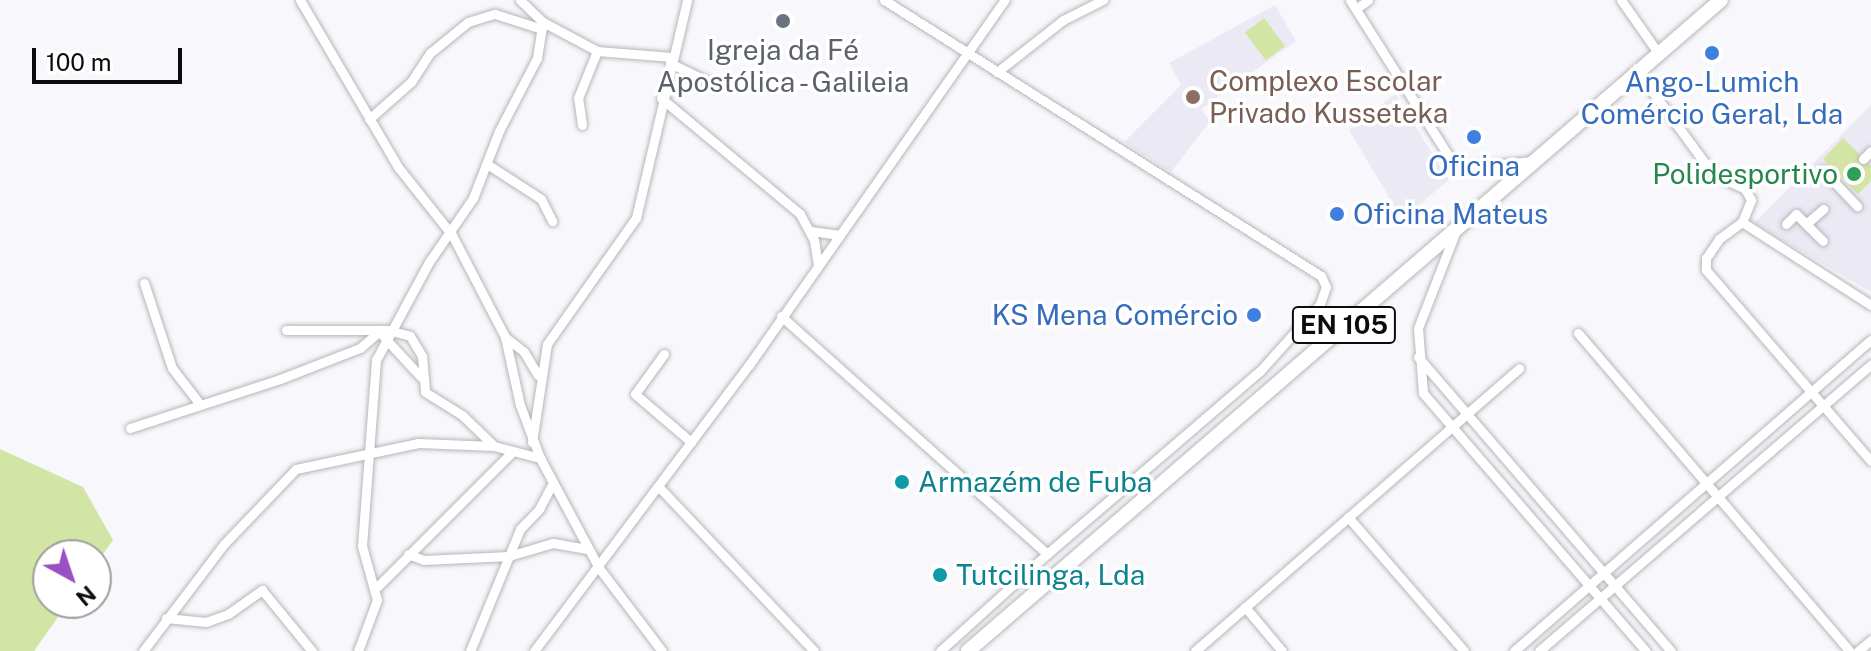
<!DOCTYPE html>
<meta charset="utf-8">
<style>
body{margin:0}
#map{position:relative;width:1871px;height:651px;overflow:hidden;background:#f8f7fb;font-family:"Public Sans",sans-serif}
div>[style]{position:absolute}
[style*='--x']{left:calc(var(--x)*1px);top:calc(var(--y)*1px);width:calc(var(--w)*1px);rotate:calc(var(--a)*1deg)}
.built>*{inset:0;background:#ebe9f4}
.green>*{inset:0;background:#d2e5a5;transform-origin:0 0}
.roads{filter:drop-shadow(0 0 2px #b7b6ba) drop-shadow(0 0 2px #b7b6ba)}
.street>*{height:9px;margin:-4.5px;padding:0 4.5px;transform-origin:4.5px;border-radius:4.5px;background:#fff}
.primary>*{height:14px;margin:-7px;padding:0 7px;transform-origin:7px;border-radius:7px;background:#fff}
.dots>*{width:22px;height:22px;translate:-50% -50%;box-sizing:border-box;border:4px solid #fff;border-radius:50%}
span{translate:-50% -50%;white-space:nowrap;text-align:center;line-height:1.15;-webkit-text-stroke:7px #fff;paint-order:stroke}
.shield-label span{padding:2px 6px;background:#fff;border:2px solid;border-radius:6px;-webkit-text-stroke-width:0}
.shield-label{font-size:26px;color:#0c0c0d;font-weight:700}
.worship-label{font-size:28px;color:#5b616d}
.education-label{font-size:28px;color:#785e54}
.left{translate:0 -50%;text-align:left}
.shop-label{font-size:28px;color:#366cbe}
.right{translate:-100% -50%;text-align:right}
.leisure-label{font-size:28px;color:#27864d}
.culture-label{font-size:28px;color:#0d838f}
.north{position:absolute;left:32px;top:539px;width:80px;height:80px;box-sizing:border-box;background:#fff;border:2px solid #9e9e9e;border-radius:50%;rotate:140deg;font-size:22px;font-weight:700;line-height:32px;text-align:center;color:#0c0c0d}
.north::after{content:'';display:block;margin:auto;width:28px;height:36px;background:#9950c3;clip-path:polygon(50% 0,100% 100%,50% 72%,0 100%)}
.scale{position:absolute;left:32px;top:48px;width:150px;height:36px;box-sizing:border-box;border:4px solid #0c0c0d;border-top:0;padding-left:10px;font-size:24px;line-height:28px;white-space:nowrap;color:#0c0c0d;-webkit-text-stroke:6px #fff;paint-order:stroke}
</style>
<div id="map">
<div class="built">
<i style="clip-path:polygon(1275px 5px,1296px 41px,1201px 109px,1210px 121px,1171px 172px,1124px 142px,1181px 85px,1169px 63px)"></i>
<i style="clip-path:polygon(1395px 94px,1449px 180px,1402px 219px,1349px 130px)"></i>
<i style="clip-path:polygon(1871px 105px,1871px 292px,1754px 223px)"></i>
</div>
<div class="green">
<i style="left:1264px;top:18px;width:35px;height:24px;rotate:53deg"></i>
<i style="clip-path:polygon(1843px 138px,1871px 166px,1871px 181px,1858px 194px,1823px 159px)"></i>
<i style="clip-path:polygon(0 449px,83px 487px,113px 540px,96px 564px,96px 555px,48px 555px,48px 603px,68px 603px,34px 651px,0 651px)"></i>
</div>
<div class="roads">
<div class="street">
<i style="--x:300;--y:0;--w:194;--a:59.6"></i>
<i style="--x:398;--y:167;--w:87;--a:51.5"></i>
<i style="--x:452;--y:235;--w:115;--a:62.5"></i>
<i style="--x:505;--y:337;--w:70;--a:77.6"></i>
<i style="--x:520;--y:405;--w:57;--a:69.3"></i>
<i style="--x:540;--y:458;--w:125;--a:61.8"></i>
<i style="--x:599;--y:568;--w:104;--a:52.8"></i>
<i style="--x:520;--y:0;--w:32;--a:44"></i>
<i style="--x:543;--y:22;--w:61;--a:28.2"></i>
<i style="--x:597;--y:51;--w:75;--a:4.6"></i>
<i style="--x:1350;--y:0;--w:200;--a:57.7"></i>
<i style="--x:1457;--y:169;--w:75;--a:-6.1"></i>
<i style="--x:1621;--y:0;--w:66;--a:54.9"></i>
<i style="--x:1356;--y:9;--w:15;--a:-37"></i>
<i style="--x:670;--y:63;--w:52;--a:26.1"></i>
<i style="--x:997;--y:72;--w:84;--a:-38.2"></i>
<i style="--x:1063;--y:20;--w:45;--a:-26.6"></i>
<i style="--x:1638;--y:72;--w:127;--a:53.7"></i>
<i style="--x:1713;--y:174;--w:35;--a:25"></i>
<i style="--x:1745;--y:189;--w:13;--a:61"></i>
<i style="--x:1751;--y:200;--w:24;--a:112"></i>
<i style="--x:1742;--y:222;--w:29;--a:144"></i>
<i style="--x:1719;--y:239;--w:23;--a:124"></i>
<i style="--x:1706;--y:258;--w:12;--a:90"></i>
<i style="--x:1706;--y:270;--w:252;--a:49.2"></i>
<i style="--x:661;--y:98;--w:181;--a:39.8"></i>
<i style="--x:800;--y:214;--w:30;--a:62"></i>
<i style="--x:814;--y:240;--w:26;--a:81"></i>
<i style="--x:369;--y:119;--w:56;--a:-41.4"></i>
<i style="--x:411;--y:82;--w:35;--a:-57"></i>
<i style="--x:430;--y:53;--w:49;--a:-39.2"></i>
<i style="--x:468;--y:22;--w:28;--a:-17"></i>
<i style="--x:495;--y:14;--w:49;--a:17.7"></i>
<i style="--x:582;--y:125;--w:27;--a:-98"></i>
<i style="--x:578;--y:98;--w:51;--a:-68"></i>
<i style="--x:1863;--y:159;--w:11;--a:-45"></i>
<i style="--x:487;--y:164;--w:64;--a:32.9"></i>
<i style="--x:541;--y:199;--w:25;--a:63"></i>
<i style="--x:1823;--y:170;--w:50;--a:46.6"></i>
<i style="--x:1742;--y:222;--w:153;--a:32.8"></i>
<i style="--x:1786;--y:224;--w:14;--a:-45"></i>
<i style="--x:1796;--y:214;--w:38;--a:45"></i>
<i style="--x:1806;--y:224;--w:23;--a:-41"></i>
<i style="--x:811;--y:231;--w:29;--a:8"></i>
<i style="--x:1455;--y:233;--w:102;--a:111.3"></i>
<i style="--x:1418;--y:328;--w:65;--a:85.6"></i>
<i style="--x:1423;--y:393;--w:341;--a:49.2"></i>
<i style="--x:144;--y:283;--w:89;--a:71.8"></i>
<i style="--x:172;--y:368;--w:44;--a:52.4"></i>
<i style="--x:781;--y:316;--w:357;--a:41.8"></i>
<i style="--x:1047;--y:554;--w:281;--a:-40.7"></i>
<i style="--x:1260;--y:371;--w:90;--a:-48.2"></i>
<i style="--x:1320;--y:304;--w:18;--a:-71"></i>
<i style="--x:1326;--y:287;--w:12;--a:-114"></i>
<i style="--x:1321;--y:276;--w:517;--a:-147.72"></i>
<i style="--x:286;--y:330;--w:102;--a:0"></i>
<i style="--x:388;--y:330;--w:23;--a:15"></i>
<i style="--x:410;--y:336;--w:23;--a:59"></i>
<i style="--x:422;--y:356;--w:36;--a:85"></i>
<i style="--x:425;--y:392;--w:44;--a:31.9"></i>
<i style="--x:462;--y:415;--w:45;--a:44.1"></i>
<i style="--x:1578;--y:333;--w:418;--a:49.5"></i>
<i style="--x:383;--y:336;--w:56;--a:47.2"></i>
<i style="--x:505;--y:337;--w:24;--a:38"></i>
<i style="--x:524;--y:352;--w:27;--a:59"></i>
<i style="--x:664;--y:354;--w:49;--a:125.9"></i>
<i style="--x:635;--y:394;--w:74;--a:40.6"></i>
<i style="--x:1418;--y:357;--w:388;--a:49.3"></i>
<i style="--x:130;--y:428;--w:158;--a:-18.1"></i>
<i style="--x:280;--y:379;--w:86;--a:-21.2"></i>
<i style="--x:360;--y:348;--w:23;--a:-41"></i>
<i style="--x:532;--y:442;--w:99;--a:-81.3"></i>
<i style="--x:547;--y:344;--w:154;--a:-54.8"></i>
<i style="--x:636;--y:218;--w:224;--a:-76.8"></i>
<i style="--x:658;--y:486;--w:227;--a:46.6"></i>
<i style="--x:1348;--y:517;--w:177;--a:49.1"></i>
<i style="--x:408;--y:554;--w:17;--a:21"></i>
<i style="--x:424;--y:560;--w:85;--a:-2.7"></i>
<i style="--x:509;--y:556;--w:46;--a:-16.5"></i>
<i style="--x:553;--y:543;--w:36;--a:10"></i>
<i style="--x:377;--y:587;--w:192;--a:-45"></i>
<i style="--x:1245;--y:607;--w:57;--a:49.9"></i>
<i style="--x:166;--y:618;--w:40;--a:5.7"></i>
<i style="--x:206;--y:622;--w:23;--a:-20"></i>
<i style="--x:228;--y:614;--w:42;--a:-35.2"></i>
<i style="--x:262;--y:590;--w:79;--a:50.7"></i>
<i style="--x:143;--y:651;--w:134;--a:-52.9"></i>
<i style="--x:224;--y:544;--w:104;--a:-46.2"></i>
<i style="--x:296;--y:469;--w:125;--a:-12"></i>
<i style="--x:418;--y:443;--w:76;--a:2.3"></i>
<i style="--x:494;--y:446;--w:48;--a:14.6"></i>
<i style="--x:358;--y:651;--w:54;--a:-69.6"></i>
<i style="--x:377;--y:600;--w:56;--a:-105.5"></i>
<i style="--x:362;--y:546;--w:187;--a:-85.7"></i>
<i style="--x:376;--y:360;--w:111;--a:-61.6"></i>
<i style="--x:429;--y:262;--w:78;--a:-55.5"></i>
<i style="--x:473;--y:198;--w:72;--a:-68.8"></i>
<i style="--x:499;--y:131;--w:82;--a:-62.5"></i>
<i style="--x:537;--y:58;--w:36;--a:-81"></i>
<i style="--x:470;--y:651;--w:132;--a:-67.7"></i>
<i style="--x:520;--y:529;--w:28;--a:-46"></i>
<i style="--x:539;--y:509;--w:30;--a:-62"></i>
<i style="--x:534;--y:651;--w:358;--a:-53.1"></i>
<i style="--x:749;--y:365;--w:446;--a:-55"></i>
<i style="--x:940;--y:651;--w:144;--a:-42.2"></i>
<i style="--x:1195;--y:651;--w:430;--a:-41.1"></i>
<i style="--x:1514;--y:651;--w:473;--a:-41.1"></i>
<i style="--x:1539;--y:651;--w:439;--a:-40.8"></i>
<i style="--x:1858;--y:651;--w:17;--a:-40"></i>
</div>
<div class="primary">
<i style="--x:968;--y:651;--w:995;--a:-40.84"></i>
</div>
</div>
<div class="dots">
<i style="left:783px;top:21px;background:#6b7280"></i>
<i style="left:1712px;top:53px;background:#3f7fe0"></i>
<i style="left:1193px;top:97px;background:#8d6e63"></i>
<i style="left:1474px;top:137px;background:#3f7fe0"></i>
<i style="left:1854px;top:174px;background:#2e9e5b"></i>
<i style="left:1337px;top:214px;background:#3f7fe0"></i>
<i style="left:1254px;top:315px;background:#3f7fe0"></i>
<i style="left:902px;top:482px;background:#0f9aa8"></i>
<i style="left:940px;top:575px;background:#0f9aa8"></i>
</div>
<div class="shield-label">
<span style="left:1344px;top:325px">EN 105</span>
</div>
<div class="worship-label">
<span style="left:783px;top:66px">Igreja da Fé<br>Apostólica - Galileia</span>
</div>
<div class="education-label">
<span class="left" style="left:1209px;top:97px">Complexo Escolar<br>Privado Kusseteka</span>
</div>
<div class="shop-label">
<span style="left:1712px;top:98px">Ango-Lumich<br>Comércio Geral, Lda</span>
<span style="left:1474px;top:166px">Oficina</span>
<span class="left" style="left:1353px;top:214px">Oficina Mateus</span>
<span class="right" style="left:1238px;top:315px">KS Mena Comércio</span>
</div>
<div class="leisure-label">
<span class="right" style="left:1838px;top:174px">Polidesportivo</span>
</div>
<div class="culture-label">
<span class="left" style="left:918px;top:482px">Armazém de Fuba</span>
<span class="left" style="left:956px;top:575px">Tutcilinga, Lda</span>
</div>
<div class="north">N</div>
<div class="scale">100 m</div>
</div>
